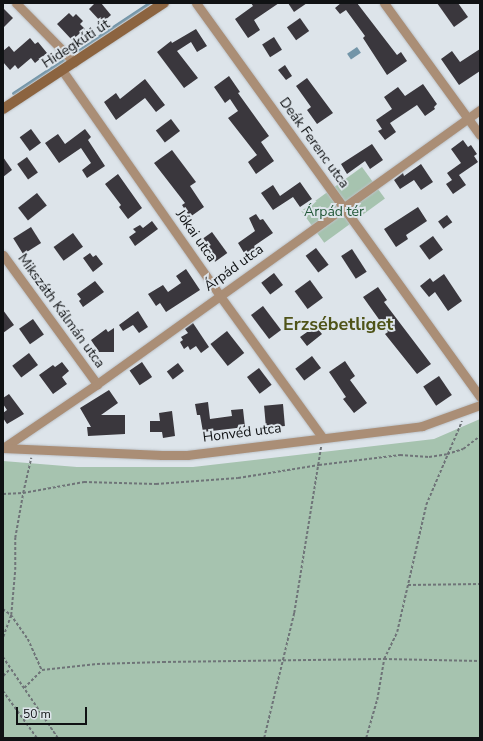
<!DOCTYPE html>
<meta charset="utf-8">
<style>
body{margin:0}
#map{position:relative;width:483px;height:741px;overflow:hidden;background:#dde4ea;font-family:"Nunito Sans",sans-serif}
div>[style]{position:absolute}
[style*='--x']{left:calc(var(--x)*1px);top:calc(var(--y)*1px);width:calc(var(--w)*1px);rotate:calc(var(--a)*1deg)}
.green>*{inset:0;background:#a6c3af;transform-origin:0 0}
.water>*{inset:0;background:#7395a8;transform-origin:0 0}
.stream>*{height:3px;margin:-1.5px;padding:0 1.5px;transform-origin:1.5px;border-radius:1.5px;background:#7395a8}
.building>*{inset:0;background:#3a373d;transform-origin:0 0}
.path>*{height:1.5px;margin-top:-0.75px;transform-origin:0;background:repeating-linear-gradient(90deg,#6f7478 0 3px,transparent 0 5px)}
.roads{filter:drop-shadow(0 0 1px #bcc2c8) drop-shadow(0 0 1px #bcc2c8)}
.street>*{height:9px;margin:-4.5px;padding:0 4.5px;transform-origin:4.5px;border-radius:4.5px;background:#aa8e76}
.secondary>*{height:10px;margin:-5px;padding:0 5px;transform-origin:5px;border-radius:5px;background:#8c6440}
span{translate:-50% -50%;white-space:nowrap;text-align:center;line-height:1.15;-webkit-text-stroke:4px #dde4ea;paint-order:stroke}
.street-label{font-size:14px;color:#101214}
.park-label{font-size:14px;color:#205637}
.district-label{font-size:18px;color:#4f5318;font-weight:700}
.frame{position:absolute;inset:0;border:4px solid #101214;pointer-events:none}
.scale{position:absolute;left:16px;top:707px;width:71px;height:18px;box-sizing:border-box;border:2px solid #101214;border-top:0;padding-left:5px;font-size:12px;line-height:14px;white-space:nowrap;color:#101214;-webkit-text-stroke:3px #dde4ea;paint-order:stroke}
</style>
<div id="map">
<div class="green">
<i style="left:362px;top:167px;width:39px;height:75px;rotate:54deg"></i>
<i style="clip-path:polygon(480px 419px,480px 738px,3px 738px,3px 461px,77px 467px,193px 467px,434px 439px)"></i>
</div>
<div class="water">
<i style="left:357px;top:47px;width:7px;height:12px;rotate:56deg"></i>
</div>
<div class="stream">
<i style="--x:13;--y:93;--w:163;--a:-33.5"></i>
</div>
<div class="building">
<i style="clip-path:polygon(95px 3px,101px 3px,111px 15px,102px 23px,89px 9px)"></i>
<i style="clip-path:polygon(251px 3px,279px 3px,254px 20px,260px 30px,248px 38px,235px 19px,253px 6px)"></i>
<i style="clip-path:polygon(288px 3px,307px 3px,294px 12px)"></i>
<i style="clip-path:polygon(341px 3px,357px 3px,397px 55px,401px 52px,407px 61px,387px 75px,363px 38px,365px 36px,346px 10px,340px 14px,335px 8px)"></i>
<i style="clip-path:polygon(437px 3px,458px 3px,468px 17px,454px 27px)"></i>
<i style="clip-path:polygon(3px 8px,13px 18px,3px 28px)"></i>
<i style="clip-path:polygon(69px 13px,73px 17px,76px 14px,83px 21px,80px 24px,85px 29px,72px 40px,57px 24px)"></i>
<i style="left:300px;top:18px;width:16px;height:16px;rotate:55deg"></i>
<i style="clip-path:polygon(196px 29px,207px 46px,197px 52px,191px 42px,177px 51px,198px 78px,184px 88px,157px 52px,171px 41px,172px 43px)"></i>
<i style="left:274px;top:37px;width:15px;height:14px;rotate:58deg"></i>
<i style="clip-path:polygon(30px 38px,35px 44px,38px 42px,47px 53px,35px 63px,31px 58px,18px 69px,15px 65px,10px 70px,3px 62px,3px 51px,9px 46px,14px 52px)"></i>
<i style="clip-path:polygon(480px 49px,480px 71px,459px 85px,441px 59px,452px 51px,460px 62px)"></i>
<i style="clip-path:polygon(285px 65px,292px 76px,286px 80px,278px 70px)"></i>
<i style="clip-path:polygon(229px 76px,240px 92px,238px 93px,269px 136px,261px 142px,274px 161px,256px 174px,248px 162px,257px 155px,228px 118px,238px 111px,230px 99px,225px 103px,214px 87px)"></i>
<i style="clip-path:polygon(307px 78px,333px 113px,317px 124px,307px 110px,311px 107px,296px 86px)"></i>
<i style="clip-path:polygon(145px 79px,165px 105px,156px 112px,145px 98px,116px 120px,104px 102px,116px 93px,120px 99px)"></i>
<i style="clip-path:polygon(423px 84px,437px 104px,434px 107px,435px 109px,425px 116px,417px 105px,390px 123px,396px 132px,385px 140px,378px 131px,382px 129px,376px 120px,392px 109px,384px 97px,398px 87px,405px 96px)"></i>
<i style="left:171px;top:119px;width:15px;height:19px;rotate:53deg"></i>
<i style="left:31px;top:129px;width:17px;height:14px;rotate:54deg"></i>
<i style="clip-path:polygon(85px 129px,91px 137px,88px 140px,105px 166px,87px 178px,82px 170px,91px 163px,81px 148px,59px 163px,45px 143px,58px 134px,65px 144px)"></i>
<i style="clip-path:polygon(463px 140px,468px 147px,471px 145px,477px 154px,474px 156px,478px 162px,459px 175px,466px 185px,453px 194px,446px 184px,452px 180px,447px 173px,461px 163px,451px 149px)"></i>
<i style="clip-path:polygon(372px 144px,383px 160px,370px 169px,365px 161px,347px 174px,341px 164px)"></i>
<i style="clip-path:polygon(172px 150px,196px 182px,190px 186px,204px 207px,190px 217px,182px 205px,185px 203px,154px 163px)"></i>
<i style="clip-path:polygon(3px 157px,12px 170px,3px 177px)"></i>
<i style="left:27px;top:157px;width:19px;height:12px;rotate:55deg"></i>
<i style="clip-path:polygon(421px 164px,433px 182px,421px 190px,414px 180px,400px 189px,394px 180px,403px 173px,404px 176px)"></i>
<i style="clip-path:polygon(118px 174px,142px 208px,128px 219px,119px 207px,121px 205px,105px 184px)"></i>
<i style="clip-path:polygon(300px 182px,312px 199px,300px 207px,293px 197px,273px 210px,261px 193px,273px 185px,280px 196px)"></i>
<i style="left:37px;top:193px;width:16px;height:24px;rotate:52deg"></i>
<i style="clip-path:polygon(418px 207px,427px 221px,406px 235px,408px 239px,396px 247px,384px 229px)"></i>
<i style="clip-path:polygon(256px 214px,260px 220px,263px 219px,273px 233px,254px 246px,256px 249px,246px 256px,238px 243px,255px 231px,249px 218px)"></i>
<i style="left:447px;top:215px;width:9px;height:11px;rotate:54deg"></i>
<i style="clip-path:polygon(152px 221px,158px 229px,135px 246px,129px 237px,136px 232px,133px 229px,140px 225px,143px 228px)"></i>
<i style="left:31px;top:227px;width:19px;height:21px;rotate:58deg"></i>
<i style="left:212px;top:232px;width:26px;height:15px;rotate:54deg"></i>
<i style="left:73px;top:233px;width:17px;height:24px;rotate:54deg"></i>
<i style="left:433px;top:236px;width:17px;height:17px;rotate:54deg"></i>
<i style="left:316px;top:248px;width:21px;height:13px;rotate:53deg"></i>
<i style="left:352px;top:249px;width:27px;height:13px;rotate:57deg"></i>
<i style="clip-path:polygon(90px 253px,93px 257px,96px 255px,103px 264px,93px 272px,83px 258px)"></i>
<i style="clip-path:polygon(186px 269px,200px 290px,166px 312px,160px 303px,156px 306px,148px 294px,163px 285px,168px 292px,181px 283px,176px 276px)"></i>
<i style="left:274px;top:273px;width:15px;height:16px;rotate:53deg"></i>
<i style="clip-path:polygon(444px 274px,462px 301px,448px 311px,435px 292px,429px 297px,420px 286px,430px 278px,433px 282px)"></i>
<i style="left:310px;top:280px;width:22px;height:19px;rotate:54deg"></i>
<i style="clip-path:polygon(95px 281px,104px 292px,83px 307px,79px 301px,81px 299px,77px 294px)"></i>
<i style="clip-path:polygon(378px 287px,387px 300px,384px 302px,431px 364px,417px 374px,385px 334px,388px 332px,363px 297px)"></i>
<i style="left:263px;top:306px;width:30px;height:15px;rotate:53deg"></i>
<i style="clip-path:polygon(3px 310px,14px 325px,3px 333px)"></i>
<i style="clip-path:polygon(138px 311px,148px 327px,139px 333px,133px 325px,123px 331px,119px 325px)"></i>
<i style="left:33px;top:319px;width:19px;height:17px;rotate:55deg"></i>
<i style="clip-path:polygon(193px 323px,209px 347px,201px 353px,196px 346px,190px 350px,188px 346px,184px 349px,180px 342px,183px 340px,181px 337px,188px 333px,185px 329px)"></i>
<i style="clip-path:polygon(313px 323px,322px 334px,307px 346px,300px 337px,310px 330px,308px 327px)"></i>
<i style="clip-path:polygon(114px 328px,114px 352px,99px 352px,91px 340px,106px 329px,108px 332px)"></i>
<i style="left:227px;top:331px;width:28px;height:21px;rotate:52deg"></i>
<i style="left:29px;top:353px;width:15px;height:21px;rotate:53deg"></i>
<i style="left:312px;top:356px;width:15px;height:21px;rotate:53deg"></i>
<i style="clip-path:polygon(345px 361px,355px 376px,350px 380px,367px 403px,354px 413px,343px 399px,346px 397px,329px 372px)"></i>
<i style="clip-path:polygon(62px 362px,69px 371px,62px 377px,67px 384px,53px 394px,39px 375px,53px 365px,55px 367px)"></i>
<i style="left:142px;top:362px;width:18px;height:15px;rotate:56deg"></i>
<i style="left:178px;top:363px;width:10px;height:14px;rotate:53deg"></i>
<i style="left:259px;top:368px;width:21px;height:15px;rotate:53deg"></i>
<i style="left:439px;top:376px;width:23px;height:19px;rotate:56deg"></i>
<i style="clip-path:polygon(109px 390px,118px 403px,101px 415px,125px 415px,125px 434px,88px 436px,87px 427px,91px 427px,80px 408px)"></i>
<i style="clip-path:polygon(9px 394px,24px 414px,7px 424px,3px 418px,3px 413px,7px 410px,3px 404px,3px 398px)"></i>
<i style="clip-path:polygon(208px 402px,210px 419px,232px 416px,231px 410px,243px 409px,245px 427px,203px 432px,200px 415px,197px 415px,195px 404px)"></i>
<i style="left:283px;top:404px;width:22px;height:19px;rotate:85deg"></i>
<i style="clip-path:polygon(172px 411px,175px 436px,163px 438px,162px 432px,150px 432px,150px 421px,160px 421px,159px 413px)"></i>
</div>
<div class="path">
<i style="--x:3;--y:494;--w:20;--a:-3"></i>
<i style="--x:23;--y:493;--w:62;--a:-10.2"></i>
<i style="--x:84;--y:482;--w:72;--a:1.6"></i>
<i style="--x:156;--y:484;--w:82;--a:-4.2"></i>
<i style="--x:238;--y:478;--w:82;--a:-9.1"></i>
<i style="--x:319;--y:465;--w:82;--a:-7"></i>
<i style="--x:400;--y:455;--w:29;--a:4"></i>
<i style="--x:429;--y:457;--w:18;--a:-9"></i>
<i style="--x:447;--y:454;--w:17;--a:-17"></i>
<i style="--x:463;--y:449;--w:21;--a:-37"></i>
<i style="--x:408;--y:585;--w:72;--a:-0.8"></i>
<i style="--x:3;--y:609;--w:10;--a:37"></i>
<i style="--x:11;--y:615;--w:29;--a:55"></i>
<i style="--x:28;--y:639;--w:34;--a:66"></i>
<i style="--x:42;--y:670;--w:55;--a:-6.2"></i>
<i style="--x:97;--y:664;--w:66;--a:-1.7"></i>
<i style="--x:163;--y:662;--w:221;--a:-0.8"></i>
<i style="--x:384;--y:659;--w:96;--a:1.2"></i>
<i style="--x:3;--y:637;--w:23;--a:-70"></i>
<i style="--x:11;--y:615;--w:45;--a:-84.9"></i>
<i style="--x:15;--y:570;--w:32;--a:-90"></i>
<i style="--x:15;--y:538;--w:46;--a:-79.9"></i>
<i style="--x:23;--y:493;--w:36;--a:-77"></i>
<i style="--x:3;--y:657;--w:98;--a:55.8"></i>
<i style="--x:3;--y:676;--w:10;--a:-45"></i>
<i style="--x:24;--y:688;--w:25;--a:-45"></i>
<i style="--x:3;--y:691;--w:58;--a:54.1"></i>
<i style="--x:264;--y:738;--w:129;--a:-76.5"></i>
<i style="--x:294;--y:613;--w:168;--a:-80.8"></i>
<i style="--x:366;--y:738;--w:40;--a:-74"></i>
<i style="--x:377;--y:700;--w:42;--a:-80.3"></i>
<i style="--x:384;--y:659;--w:30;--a:-64"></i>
<i style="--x:397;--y:632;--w:130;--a:-77.1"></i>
<i style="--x:426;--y:505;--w:91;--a:-66.8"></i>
</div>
<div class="roads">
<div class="street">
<i style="--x:16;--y:3;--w:83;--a:45.5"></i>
<i style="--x:196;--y:3;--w:486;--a:54.2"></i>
<i style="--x:384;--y:3;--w:163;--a:54"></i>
<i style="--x:62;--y:70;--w:276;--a:55"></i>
<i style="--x:220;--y:296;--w:174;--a:54.1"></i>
<i style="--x:3;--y:255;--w:160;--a:53.9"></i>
<i style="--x:3;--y:448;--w:114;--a:-34.2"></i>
<i style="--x:97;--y:384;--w:471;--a:-35.6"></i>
<i style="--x:3;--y:448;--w:159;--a:2.5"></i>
<i style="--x:162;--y:455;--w:25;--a:0"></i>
<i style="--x:187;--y:455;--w:237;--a:-7"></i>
<i style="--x:422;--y:426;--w:62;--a:-19.9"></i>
</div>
<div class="secondary">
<i style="--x:3;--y:109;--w:193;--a:-33.4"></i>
</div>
</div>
<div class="street-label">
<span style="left:76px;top:44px;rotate:-33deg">Hidegkúti út</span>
<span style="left:314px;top:143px;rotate:54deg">Deák Ferenc utca</span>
<span style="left:196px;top:236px;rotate:55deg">Jókai utca</span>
<span style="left:234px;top:268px;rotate:-36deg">Árpád utca</span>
<span style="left:61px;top:311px;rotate:54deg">Mikszáth Kálmán utca</span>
<span style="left:242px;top:433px;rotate:-7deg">Honvéd utca</span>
</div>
<div class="park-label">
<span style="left:334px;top:212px">Árpád tér</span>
</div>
<div class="district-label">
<span style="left:338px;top:324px">Erzsébetliget</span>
</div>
<div class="frame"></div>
<div class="scale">50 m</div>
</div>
